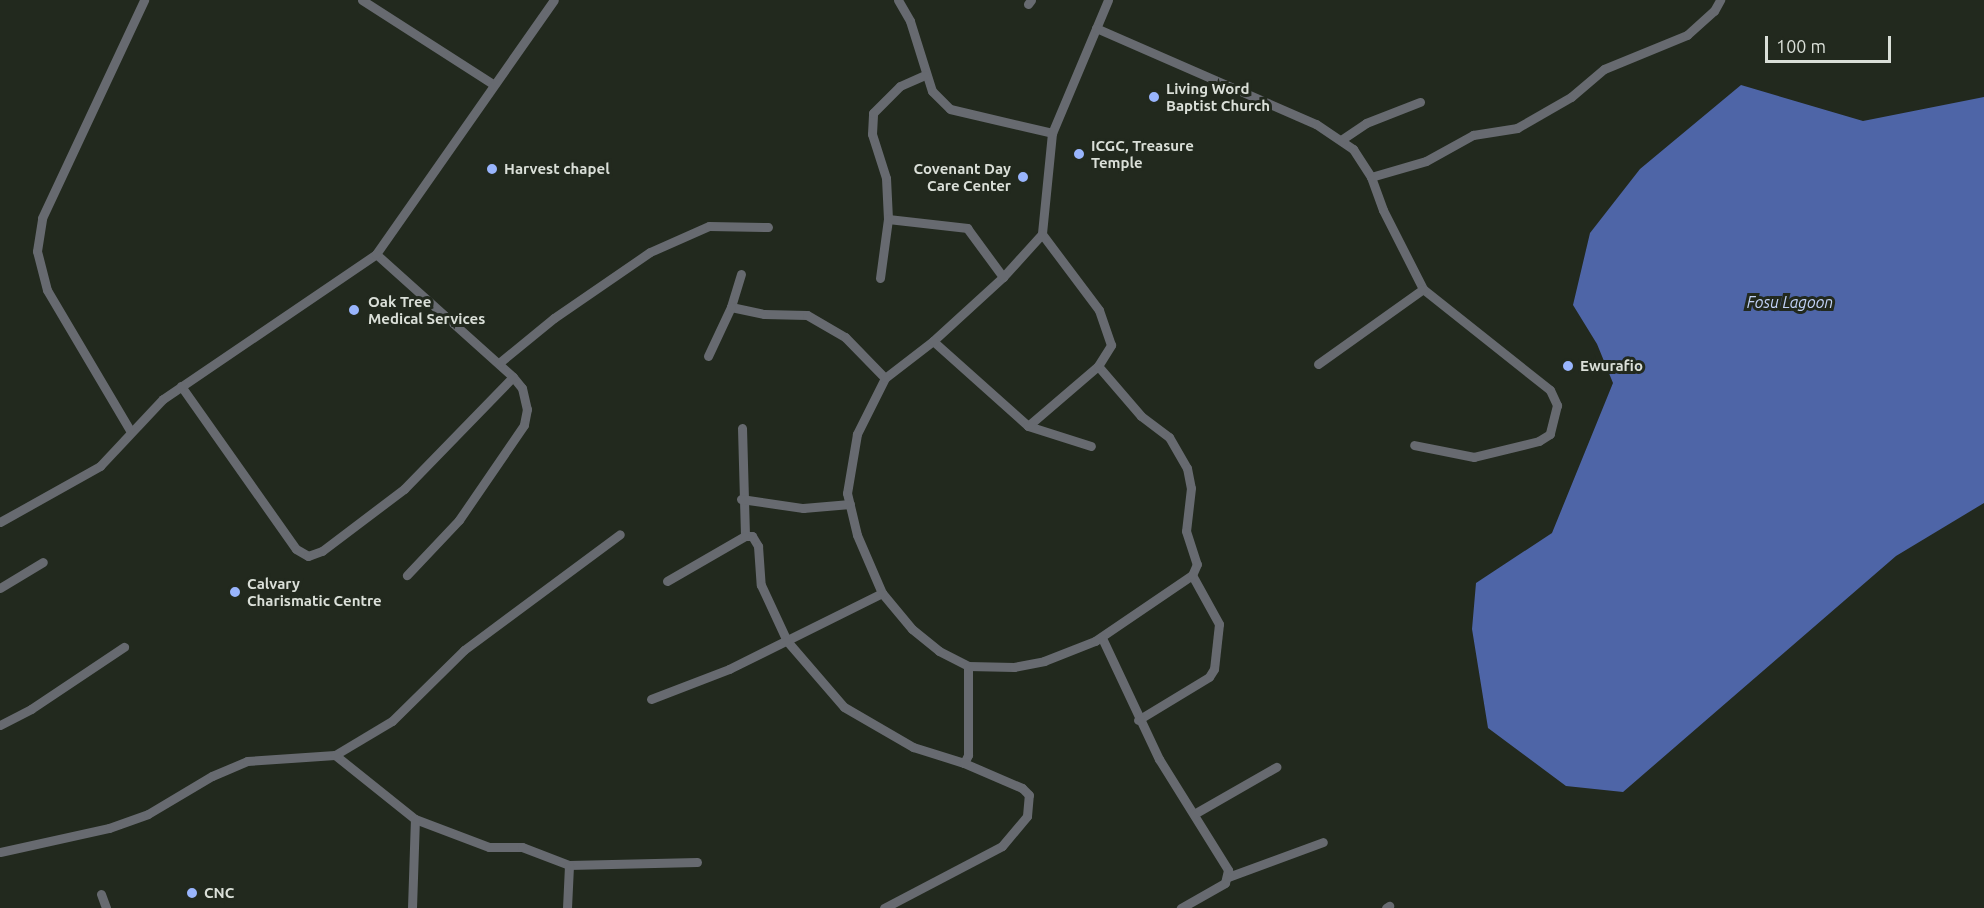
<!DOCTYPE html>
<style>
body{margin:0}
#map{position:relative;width:1984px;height:908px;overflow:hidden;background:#22291e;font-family:Ubuntu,sans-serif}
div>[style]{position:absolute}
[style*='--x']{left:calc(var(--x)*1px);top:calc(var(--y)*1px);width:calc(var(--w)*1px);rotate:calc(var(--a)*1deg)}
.water>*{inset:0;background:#4e65a7}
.street>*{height:9px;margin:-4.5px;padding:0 4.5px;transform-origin:4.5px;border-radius:4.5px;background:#676a70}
.dots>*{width:16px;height:16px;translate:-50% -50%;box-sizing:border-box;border:3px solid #22291e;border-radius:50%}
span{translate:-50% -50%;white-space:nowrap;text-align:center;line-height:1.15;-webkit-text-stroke:6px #22291e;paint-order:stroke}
.poi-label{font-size:15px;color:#dadfd8;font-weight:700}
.left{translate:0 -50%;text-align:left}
.right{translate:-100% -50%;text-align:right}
.water-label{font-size:16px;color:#c1d1f6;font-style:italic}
.scale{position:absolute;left:1765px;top:36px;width:126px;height:27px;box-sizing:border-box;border:3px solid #dadfd8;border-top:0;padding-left:8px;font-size:18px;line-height:21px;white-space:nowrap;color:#dadfd8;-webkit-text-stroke:4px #22291e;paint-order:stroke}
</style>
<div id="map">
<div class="water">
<i style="clip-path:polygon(1741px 85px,1863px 121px,1984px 97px,1984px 503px,1896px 556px,1623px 792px,1566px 786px,1488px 728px,1472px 629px,1476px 583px,1552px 533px,1613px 383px,1597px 344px,1573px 305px,1590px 233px,1640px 169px)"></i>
</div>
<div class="street">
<i style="--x:362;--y:0;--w:156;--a:32.7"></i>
<i style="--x:898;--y:0;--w:24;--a:60"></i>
<i style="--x:910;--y:21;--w:73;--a:72.6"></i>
<i style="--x:932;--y:91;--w:25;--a:45"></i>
<i style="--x:950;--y:109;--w:105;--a:13.2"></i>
<i style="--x:1108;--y:0;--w:144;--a:112.8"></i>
<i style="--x:1052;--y:133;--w:101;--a:95.7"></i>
<i style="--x:1042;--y:234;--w:58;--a:132.2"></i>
<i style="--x:1003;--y:277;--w:95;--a:137.6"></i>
<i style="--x:933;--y:341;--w:61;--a:142.4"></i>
<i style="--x:885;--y:378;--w:63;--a:116.6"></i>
<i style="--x:857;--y:434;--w:60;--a:99.6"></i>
<i style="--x:847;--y:493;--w:43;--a:76.6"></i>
<i style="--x:857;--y:535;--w:63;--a:66.7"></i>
<i style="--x:882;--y:593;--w:47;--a:50.2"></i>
<i style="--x:912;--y:629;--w:35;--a:39"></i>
<i style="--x:939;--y:651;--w:33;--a:27"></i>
<i style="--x:968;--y:666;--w:46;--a:1.2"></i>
<i style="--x:1014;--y:667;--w:31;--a:-11"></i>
<i style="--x:1044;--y:661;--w:55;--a:-21.4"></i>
<i style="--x:1095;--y:641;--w:117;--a:-34.2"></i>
<i style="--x:1192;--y:575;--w:56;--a:61.1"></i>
<i style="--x:1219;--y:624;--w:45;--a:96.3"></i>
<i style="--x:1214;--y:669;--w:9;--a:122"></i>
<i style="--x:1209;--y:677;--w:83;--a:148.8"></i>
<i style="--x:1028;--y:4;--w:5;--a:-53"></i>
<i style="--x:1096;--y:28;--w:240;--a:23.6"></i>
<i style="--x:1316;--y:124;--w:45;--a:34"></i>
<i style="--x:1353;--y:149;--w:33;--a:57"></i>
<i style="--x:1371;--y:177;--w:35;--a:70"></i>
<i style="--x:1383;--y:210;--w:89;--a:63.1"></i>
<i style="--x:1423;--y:289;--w:162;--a:38.5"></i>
<i style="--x:1550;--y:390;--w:17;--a:65"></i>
<i style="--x:1557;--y:405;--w:30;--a:104"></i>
<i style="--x:1550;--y:434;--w:13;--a:148"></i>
<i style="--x:1539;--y:441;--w:67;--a:166.2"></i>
<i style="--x:1474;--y:457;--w:61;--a:-168.7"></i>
<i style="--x:1341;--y:140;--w:30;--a:-34"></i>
<i style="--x:1366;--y:123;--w:58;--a:-21.3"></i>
<i style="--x:1371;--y:177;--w:57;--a:-16.2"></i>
<i style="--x:1426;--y:161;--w:54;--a:-29"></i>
<i style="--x:1473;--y:135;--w:45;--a:-9"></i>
<i style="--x:1517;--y:128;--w:62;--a:-29.9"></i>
<i style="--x:1571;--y:97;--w:43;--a:-40.3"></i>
<i style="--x:1604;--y:69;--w:90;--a:-22.3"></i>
<i style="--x:1687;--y:35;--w:36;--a:-42"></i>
<i style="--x:1714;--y:11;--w:13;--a:-61"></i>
<i style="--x:888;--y:219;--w:41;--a:-92.8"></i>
<i style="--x:886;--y:178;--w:46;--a:-107.7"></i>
<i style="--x:872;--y:134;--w:21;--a:-87"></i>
<i style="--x:873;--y:113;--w:38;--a:-45"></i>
<i style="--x:900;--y:86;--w:27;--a:-24"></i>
<i style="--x:376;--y:254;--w:184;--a:41.9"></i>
<i style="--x:513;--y:377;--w:14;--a:51"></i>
<i style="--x:522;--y:388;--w:22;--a:77"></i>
<i style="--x:527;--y:409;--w:16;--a:101"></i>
<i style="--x:524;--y:425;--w:115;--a:124.4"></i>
<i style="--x:459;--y:520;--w:76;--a:133.4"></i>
<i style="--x:741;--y:274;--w:34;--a:107"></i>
<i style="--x:731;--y:307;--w:34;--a:12"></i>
<i style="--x:764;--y:314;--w:43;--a:1.3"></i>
<i style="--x:807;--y:315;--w:44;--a:30.1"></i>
<i style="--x:845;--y:337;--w:57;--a:45.7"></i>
<i style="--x:880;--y:278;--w:60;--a:-82.3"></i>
<i style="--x:888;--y:219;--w:80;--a:6.5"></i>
<i style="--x:967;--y:228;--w:61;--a:53.7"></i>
<i style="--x:933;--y:341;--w:127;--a:41.8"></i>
<i style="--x:1028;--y:426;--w:66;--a:17.6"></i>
<i style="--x:708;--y:356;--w:54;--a:-64.9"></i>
<i style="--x:499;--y:363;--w:71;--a:-39.3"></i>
<i style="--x:554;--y:318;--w:116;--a:-34.5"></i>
<i style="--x:650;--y:252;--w:64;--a:-23.8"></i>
<i style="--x:709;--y:226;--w:59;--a:1"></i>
<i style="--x:1318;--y:364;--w:129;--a:-35.5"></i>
<i style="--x:1098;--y:366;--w:66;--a:49.3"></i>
<i style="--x:1141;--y:416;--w:35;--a:37"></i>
<i style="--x:1169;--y:437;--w:36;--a:60"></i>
<i style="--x:1187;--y:468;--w:20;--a:79"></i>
<i style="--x:1191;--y:488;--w:43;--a:96.6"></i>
<i style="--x:1186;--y:531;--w:35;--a:72"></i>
<i style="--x:1197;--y:564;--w:12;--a:114"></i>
<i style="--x:181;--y:386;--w:199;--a:54.8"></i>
<i style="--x:296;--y:549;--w:14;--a:30"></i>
<i style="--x:308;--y:556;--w:15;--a:-20"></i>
<i style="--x:322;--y:551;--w:103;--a:-37.1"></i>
<i style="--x:404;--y:489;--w:156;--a:-45.8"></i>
<i style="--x:1028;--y:426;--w:92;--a:-40.6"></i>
<i style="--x:1098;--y:366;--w:25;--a:-58"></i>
<i style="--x:1111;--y:345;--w:37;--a:-109"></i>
<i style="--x:1099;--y:310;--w:95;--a:-126.9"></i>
<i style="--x:742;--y:428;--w:108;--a:88.4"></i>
<i style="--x:131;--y:432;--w:165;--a:-120.6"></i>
<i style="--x:47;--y:290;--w:40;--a:-104.4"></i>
<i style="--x:37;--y:251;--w:33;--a:-81"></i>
<i style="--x:42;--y:218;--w:241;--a:-64.9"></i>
<i style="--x:741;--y:499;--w:63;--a:8.3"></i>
<i style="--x:803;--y:508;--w:47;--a:-4.9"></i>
<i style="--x:0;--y:522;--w:115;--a:-29.2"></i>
<i style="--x:100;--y:466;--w:92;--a:-46.8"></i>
<i style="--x:163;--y:399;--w:258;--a:-34.2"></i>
<i style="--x:376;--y:254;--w:310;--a:-55"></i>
<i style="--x:667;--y:581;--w:90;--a:-30"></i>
<i style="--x:745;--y:536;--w:7;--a:0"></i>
<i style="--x:752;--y:536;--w:12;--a:59"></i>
<i style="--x:758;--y:546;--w:39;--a:86"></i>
<i style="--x:761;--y:585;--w:62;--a:65.1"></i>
<i style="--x:787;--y:641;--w:87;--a:49.2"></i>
<i style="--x:844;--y:707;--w:80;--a:30.1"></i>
<i style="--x:913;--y:747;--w:53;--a:17.4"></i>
<i style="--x:964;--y:763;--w:9;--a:-63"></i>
<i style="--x:968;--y:755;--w:89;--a:-90"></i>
<i style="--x:0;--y:588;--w:50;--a:-31.2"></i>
<i style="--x:1102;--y:638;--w:134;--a:64.8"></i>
<i style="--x:1159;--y:759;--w:131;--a:58.1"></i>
<i style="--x:1228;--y:870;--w:13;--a:103"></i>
<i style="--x:1225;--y:883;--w:51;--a:150.4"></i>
<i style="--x:651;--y:699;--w:84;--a:-21"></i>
<i style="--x:729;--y:669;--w:171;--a:-26.4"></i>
<i style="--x:0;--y:725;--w:35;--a:-27"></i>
<i style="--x:31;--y:709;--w:112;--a:-33.7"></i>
<i style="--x:335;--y:755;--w:66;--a:-30.8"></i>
<i style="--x:392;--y:721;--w:101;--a:-44.6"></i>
<i style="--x:464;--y:650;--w:194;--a:-36.6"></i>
<i style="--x:1194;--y:814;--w:95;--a:-29.8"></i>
<i style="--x:0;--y:852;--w:112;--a:-12.4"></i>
<i style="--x:109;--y:828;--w:41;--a:-19.7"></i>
<i style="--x:148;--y:814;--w:74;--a:-30.7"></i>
<i style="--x:212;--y:776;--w:38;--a:-23"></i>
<i style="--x:247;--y:761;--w:88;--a:-3.9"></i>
<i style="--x:335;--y:755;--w:102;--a:38.7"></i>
<i style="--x:415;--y:819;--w:79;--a:20.7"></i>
<i style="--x:489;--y:847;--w:33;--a:0"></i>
<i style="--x:522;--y:847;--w:50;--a:21"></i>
<i style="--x:569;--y:865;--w:128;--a:-1.3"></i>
<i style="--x:1228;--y:877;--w:101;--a:-20.2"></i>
<i style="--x:101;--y:894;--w:15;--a:70"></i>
<i style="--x:412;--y:908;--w:89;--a:-88.1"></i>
<i style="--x:567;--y:908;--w:43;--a:-87.3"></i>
<i style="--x:884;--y:908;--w:133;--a:-27.7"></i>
<i style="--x:1002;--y:846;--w:39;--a:-50"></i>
<i style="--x:1027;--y:816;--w:21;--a:-85"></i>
<i style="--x:1029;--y:795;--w:10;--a:-135"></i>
<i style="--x:1022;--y:788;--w:63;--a:-156.7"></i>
<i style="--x:1386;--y:908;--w:4;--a:-34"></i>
</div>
<div class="dots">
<i style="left:1154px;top:97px;background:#99b5fd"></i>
<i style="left:1079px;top:154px;background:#99b5fd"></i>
<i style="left:492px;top:169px;background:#99b5fd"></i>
<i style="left:1023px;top:177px;background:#99b5fd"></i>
<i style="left:354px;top:310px;background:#99b5fd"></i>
<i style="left:1568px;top:366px;background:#99b5fd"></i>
<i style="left:235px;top:592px;background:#99b5fd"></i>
<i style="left:192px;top:893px;background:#99b5fd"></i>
</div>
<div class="poi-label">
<span class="left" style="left:1166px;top:97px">Living Word<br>Baptist Church</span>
<span class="left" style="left:1091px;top:154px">ICGC, Treasure<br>Temple</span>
<span class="right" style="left:1011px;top:177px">Covenant Day<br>Care Center</span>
<span class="left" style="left:504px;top:169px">Harvest chapel</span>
<span class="left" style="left:368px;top:310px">Oak Tree<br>Medical Services</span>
<span class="left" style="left:1580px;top:366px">Ewurafio</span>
<span class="left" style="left:247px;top:592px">Calvary<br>Charismatic Centre</span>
<span class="left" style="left:204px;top:893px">CNC</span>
</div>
<div class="water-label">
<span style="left:1790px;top:302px">Fosu Lagoon</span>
</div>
<div class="scale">100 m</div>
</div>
